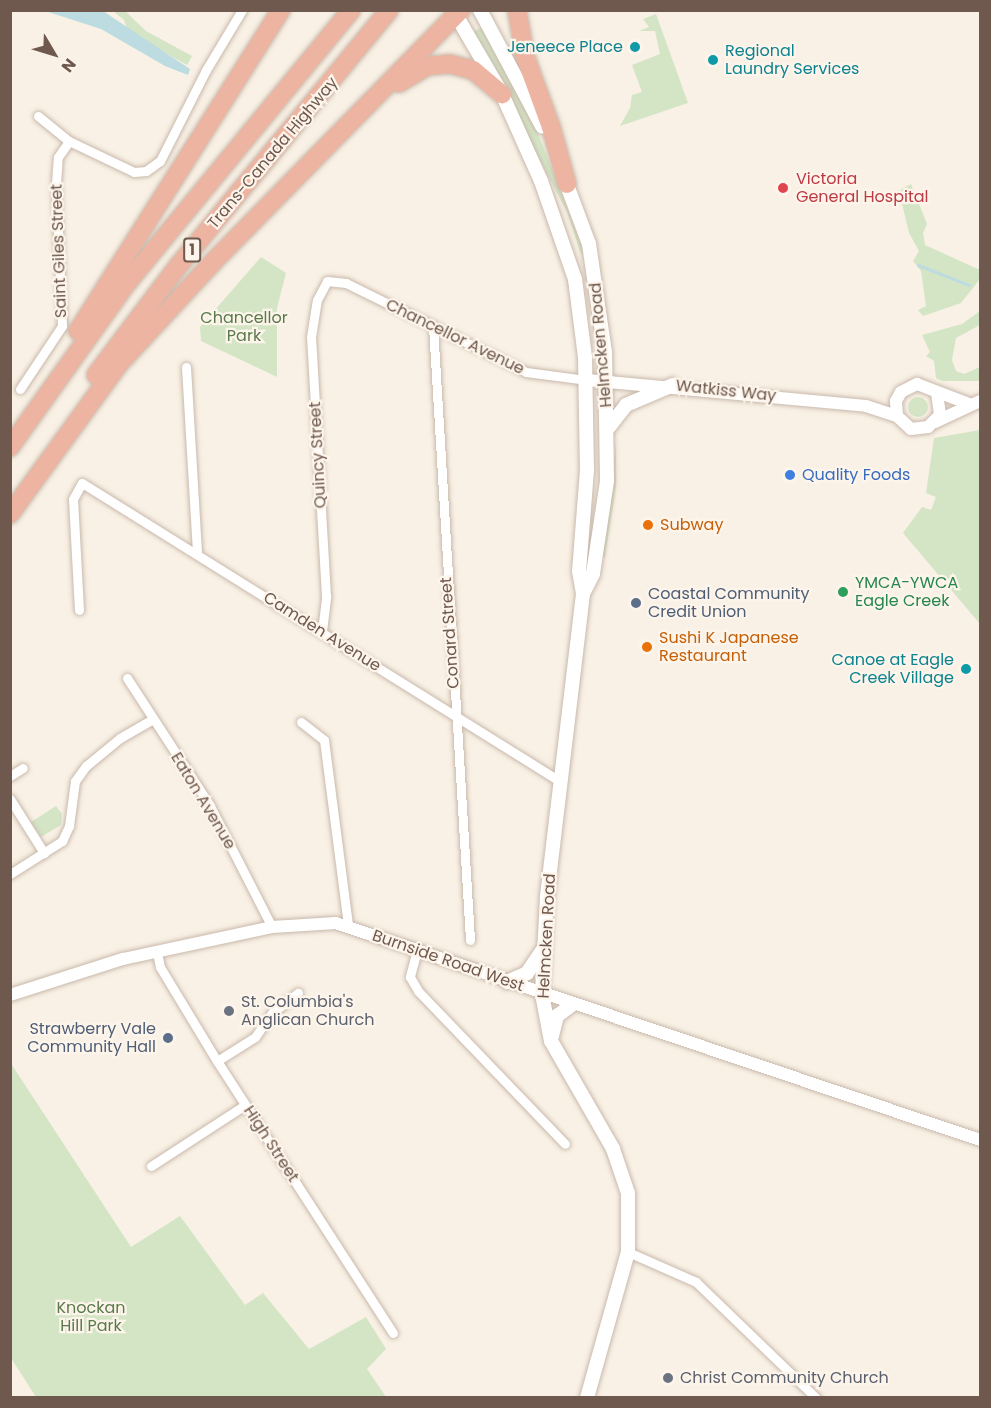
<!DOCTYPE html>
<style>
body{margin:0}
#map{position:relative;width:991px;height:1408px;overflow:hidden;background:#f9f1e5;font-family:Poppins,sans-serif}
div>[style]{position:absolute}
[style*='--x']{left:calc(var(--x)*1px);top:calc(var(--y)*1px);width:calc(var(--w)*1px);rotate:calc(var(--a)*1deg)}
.green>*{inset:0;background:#d3e5c5}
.round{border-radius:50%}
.water>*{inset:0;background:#bcdce1}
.stream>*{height:3px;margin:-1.5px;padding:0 1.5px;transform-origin:1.5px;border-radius:1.5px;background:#bcdce1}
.roads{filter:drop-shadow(0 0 2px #c9b9ac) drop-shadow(0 0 2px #c9b9ac)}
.minor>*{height:9px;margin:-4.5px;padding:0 4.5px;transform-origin:4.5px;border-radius:4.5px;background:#fff}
.tertiary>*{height:12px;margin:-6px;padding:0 6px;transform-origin:6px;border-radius:6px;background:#fff}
.secondary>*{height:14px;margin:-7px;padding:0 7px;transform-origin:7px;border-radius:7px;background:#fff}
.motorway>*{height:18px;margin:-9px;padding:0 9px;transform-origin:9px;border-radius:9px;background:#edb4a2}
.dots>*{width:16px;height:16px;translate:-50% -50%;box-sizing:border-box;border:3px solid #fdf5eb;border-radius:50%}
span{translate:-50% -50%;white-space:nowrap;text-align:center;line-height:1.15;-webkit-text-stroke:4.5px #fdf5eb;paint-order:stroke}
.shield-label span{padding:2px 4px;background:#fdf5eb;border:2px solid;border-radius:4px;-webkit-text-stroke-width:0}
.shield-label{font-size:15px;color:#6f584d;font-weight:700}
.culture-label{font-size:16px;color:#0d838f}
.right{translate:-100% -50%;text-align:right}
.left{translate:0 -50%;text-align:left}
.street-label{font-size:16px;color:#6f584d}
.health-label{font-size:16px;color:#be3a42}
.park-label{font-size:16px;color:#597a4a}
.shop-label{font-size:16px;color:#366cbe}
.food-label{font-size:16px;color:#c56008}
.leisure-label{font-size:16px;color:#27864d}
.service-label{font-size:16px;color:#4e5e75}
.worship-label{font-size:16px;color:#5b616d}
.frame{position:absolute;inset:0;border:12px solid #6f584d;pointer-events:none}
.north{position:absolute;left:24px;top:24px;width:60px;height:60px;-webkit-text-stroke:4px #fdf5eb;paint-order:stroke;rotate:128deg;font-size:16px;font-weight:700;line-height:24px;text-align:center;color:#6f584d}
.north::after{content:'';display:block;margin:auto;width:21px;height:27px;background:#6f584d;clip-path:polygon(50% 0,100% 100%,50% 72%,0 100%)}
</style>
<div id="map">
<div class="green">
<i style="clip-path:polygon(113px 11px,125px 11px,146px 31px,192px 56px,187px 65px,128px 32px,124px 20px)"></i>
<i style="clip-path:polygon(656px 14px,688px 103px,620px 126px,630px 108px,632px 95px,642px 92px,632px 65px,660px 54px,655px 31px,639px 31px,649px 27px,643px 19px)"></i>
<i style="clip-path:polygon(482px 27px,533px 121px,585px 253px,581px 254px,567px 212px,473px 32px)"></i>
<i style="clip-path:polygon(911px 184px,927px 224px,923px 233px,925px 245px,980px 270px,980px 279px,961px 303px,923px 316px,918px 310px,926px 306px,921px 271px,913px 261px,919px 251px,909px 233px,899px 191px)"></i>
<i style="clip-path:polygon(261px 257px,286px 273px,277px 308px,277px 377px,201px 341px,200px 327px)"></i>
<i style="clip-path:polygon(980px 311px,980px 325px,956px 338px,952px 360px,956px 371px,964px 374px,980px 367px,980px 381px,942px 381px,936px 378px,934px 361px,926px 356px,930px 352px,922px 335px,962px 324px)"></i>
<i class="round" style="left:908px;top:397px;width:20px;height:20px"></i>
<i style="clip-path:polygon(980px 430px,980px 624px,903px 533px,922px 507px,931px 510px,936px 497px,926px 493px,934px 438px)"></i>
<i style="clip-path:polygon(616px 443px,616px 487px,605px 557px,603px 557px)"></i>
<i style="clip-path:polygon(56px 806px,62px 814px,61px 825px,41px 837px,31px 822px)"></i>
<i style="clip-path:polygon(10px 1062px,131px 1247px,180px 1216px,245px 1305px,263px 1293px,309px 1349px,366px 1317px,386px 1349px,367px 1369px,386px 1397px,36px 1397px,11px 1358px)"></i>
</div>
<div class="water">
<i style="clip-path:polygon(45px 11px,103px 11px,190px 69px,188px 75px,165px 66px,101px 29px)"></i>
</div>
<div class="stream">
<i style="--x:918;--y:265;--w:55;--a:21.4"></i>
</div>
<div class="roads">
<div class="minor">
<i style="--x:38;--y:116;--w:40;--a:39"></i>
<i style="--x:69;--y:141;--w:72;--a:25.5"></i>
<i style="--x:134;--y:172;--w:12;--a:-5"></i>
<i style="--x:146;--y:171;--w:17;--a:-36"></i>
<i style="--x:160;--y:161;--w:102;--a:-63.2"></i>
<i style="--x:206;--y:70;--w:70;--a:-59"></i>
<i style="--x:433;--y:326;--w:615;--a:86.55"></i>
<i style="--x:186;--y:367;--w:187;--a:86.6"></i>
<i style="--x:20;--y:389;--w:76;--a:-56.3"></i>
<i style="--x:62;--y:326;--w:143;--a:-92.4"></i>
<i style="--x:56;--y:183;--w:26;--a:-86"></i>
<i style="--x:58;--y:157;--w:19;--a:-55"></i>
<i style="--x:79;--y:610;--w:111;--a:-93.1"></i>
<i style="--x:73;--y:499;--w:18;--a:-61"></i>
<i style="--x:82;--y:483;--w:565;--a:31.97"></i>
<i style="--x:322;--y:631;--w:35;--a:-83"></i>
<i style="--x:326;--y:596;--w:259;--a:-93.3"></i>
<i style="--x:311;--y:337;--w:37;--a:-81"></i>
<i style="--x:317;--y:300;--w:21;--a:-62"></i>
<i style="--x:327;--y:281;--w:19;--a:6"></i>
<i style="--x:346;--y:283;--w:201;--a:26.3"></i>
<i style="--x:526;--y:372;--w:62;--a:7.5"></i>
<i style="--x:127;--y:678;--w:153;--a:57"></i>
<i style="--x:210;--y:806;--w:136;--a:62.9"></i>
<i style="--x:301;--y:722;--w:29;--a:38"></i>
<i style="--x:324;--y:740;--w:188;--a:82.6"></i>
<i style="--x:10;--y:776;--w:15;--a:-32"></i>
<i style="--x:10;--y:799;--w:64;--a:57.8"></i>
<i style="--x:10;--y:874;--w:62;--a:-32.4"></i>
<i style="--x:62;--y:841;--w:17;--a:-65"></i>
<i style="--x:69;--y:826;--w:45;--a:-82.4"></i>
<i style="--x:75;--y:781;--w:19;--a:-54"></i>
<i style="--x:86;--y:766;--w:44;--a:-39.5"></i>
<i style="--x:120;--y:738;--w:38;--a:-30"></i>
<i style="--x:417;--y:950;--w:28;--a:105"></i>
<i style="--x:410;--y:977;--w:16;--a:60"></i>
<i style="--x:418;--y:991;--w:212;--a:46.1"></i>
<i style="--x:157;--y:952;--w:15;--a:79"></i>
<i style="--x:160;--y:967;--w:110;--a:58.8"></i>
<i style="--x:217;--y:1061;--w:324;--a:57.1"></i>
<i style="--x:217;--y:1061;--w:45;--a:-32.3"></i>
<i style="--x:255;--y:1037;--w:29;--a:-55"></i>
<i style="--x:272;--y:1013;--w:33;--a:-38"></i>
<i style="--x:151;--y:1166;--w:112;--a:-33"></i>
<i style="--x:628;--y:1252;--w:74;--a:23.8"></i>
<i style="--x:696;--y:1282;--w:167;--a:44"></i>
</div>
<div class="tertiary">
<i style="--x:587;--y:380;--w:280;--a:5.3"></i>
<i style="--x:866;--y:406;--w:33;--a:18"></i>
<i style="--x:937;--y:393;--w:22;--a:82"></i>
<i style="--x:940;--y:415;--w:17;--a:135"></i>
<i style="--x:928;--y:427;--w:17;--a:173"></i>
<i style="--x:911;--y:429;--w:19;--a:-137"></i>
<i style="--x:897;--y:416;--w:15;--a:-94"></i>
<i style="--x:896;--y:401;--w:10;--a:-61"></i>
<i style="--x:901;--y:392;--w:18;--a:-27"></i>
<i style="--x:917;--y:384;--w:56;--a:21"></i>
<i style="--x:935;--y:422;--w:50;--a:-25"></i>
<i style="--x:10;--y:995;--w:119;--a:-17.7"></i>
<i style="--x:123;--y:959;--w:152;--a:-12.1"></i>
<i style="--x:272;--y:927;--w:64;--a:-3.6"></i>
<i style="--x:336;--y:923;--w:680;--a:18.62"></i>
</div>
<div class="secondary">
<i style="--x:453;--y:10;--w:97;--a:59.7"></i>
<i style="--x:502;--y:94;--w:95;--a:65.9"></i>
<i style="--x:541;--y:181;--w:104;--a:70.9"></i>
<i style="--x:575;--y:279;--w:79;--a:82.7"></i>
<i style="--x:585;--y:357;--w:113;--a:89"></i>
<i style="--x:587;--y:470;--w:101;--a:94.5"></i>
<i style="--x:579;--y:571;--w:23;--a:80"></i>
<i style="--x:583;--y:594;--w:305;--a:96.8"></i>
<i style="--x:547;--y:897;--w:97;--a:93"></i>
<i style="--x:542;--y:994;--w:48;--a:79.2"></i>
<i style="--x:551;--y:1041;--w:125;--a:60.1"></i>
<i style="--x:613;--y:1149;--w:46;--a:71.2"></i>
<i style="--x:628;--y:1193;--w:59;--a:90"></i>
<i style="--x:628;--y:1252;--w:152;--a:105.7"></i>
<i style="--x:480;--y:10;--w:132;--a:61.9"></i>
<i style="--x:564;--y:177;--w:72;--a:69.5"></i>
<i style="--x:589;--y:244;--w:109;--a:81.6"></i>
<i style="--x:605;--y:352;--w:129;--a:89.1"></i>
<i style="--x:607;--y:481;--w:94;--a:98.6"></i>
<i style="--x:593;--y:574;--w:22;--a:117"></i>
<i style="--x:609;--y:427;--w:28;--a:-52"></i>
<i style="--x:626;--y:405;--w:51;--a:-23.1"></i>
<i style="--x:507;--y:982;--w:22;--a:-24"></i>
<i style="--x:527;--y:973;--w:27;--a:-56"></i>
<i style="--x:552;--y:1036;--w:21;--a:-76"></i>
<i style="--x:557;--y:1016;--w:20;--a:-37"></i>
</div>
<div class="motorway">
<i style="--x:517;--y:10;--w:47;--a:80.1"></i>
<i style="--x:525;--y:56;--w:76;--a:69.9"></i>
<i style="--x:551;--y:127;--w:59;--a:74.3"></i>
<i style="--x:399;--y:83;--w:33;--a:-31"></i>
<i style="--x:427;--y:66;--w:23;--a:-5"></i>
<i style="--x:450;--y:64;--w:24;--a:15"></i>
<i style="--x:473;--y:70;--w:38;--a:40"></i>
<i style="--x:78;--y:331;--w:380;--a:-57.7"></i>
<i style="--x:96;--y:375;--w:138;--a:-53"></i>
<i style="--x:179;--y:265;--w:330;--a:-50.5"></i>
<i style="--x:10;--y:447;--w:201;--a:-54.5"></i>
<i style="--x:127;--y:283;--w:353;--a:-50.6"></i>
<i style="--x:10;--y:514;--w:185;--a:-54"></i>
<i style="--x:119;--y:364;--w:142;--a:-47.3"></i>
<i style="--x:215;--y:260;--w:351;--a:-45.5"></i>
</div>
</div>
<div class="dots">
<i style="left:635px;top:47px;background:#0f9aa8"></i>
<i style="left:713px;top:60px;background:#0f9aa8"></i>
<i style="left:783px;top:188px;background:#e0444e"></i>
<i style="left:790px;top:475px;background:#3f7fe0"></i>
<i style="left:648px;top:525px;background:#e8710a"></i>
<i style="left:843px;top:592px;background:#2e9e5b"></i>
<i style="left:636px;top:603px;background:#5c6f8a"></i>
<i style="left:647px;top:647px;background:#e8710a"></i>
<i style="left:966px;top:669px;background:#0f9aa8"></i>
<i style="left:229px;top:1011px;background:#6b7280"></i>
<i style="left:168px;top:1038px;background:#5c6f8a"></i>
<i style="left:668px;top:1378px;background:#6b7280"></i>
</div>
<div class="shield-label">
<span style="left:192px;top:250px">1</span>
</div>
<div class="culture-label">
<span class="right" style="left:623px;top:47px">Jeneece Place</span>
<span class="left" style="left:725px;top:60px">Regional<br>Laundry Services</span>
<span class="right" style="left:954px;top:669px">Canoe at Eagle<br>Creek Village</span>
</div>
<div class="street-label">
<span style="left:273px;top:153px;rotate:-50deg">Trans-Canada Highway</span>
<span style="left:59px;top:251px;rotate:-92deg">Saint Giles Street</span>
<span style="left:455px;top:337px;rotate:26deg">Chancellor Avenue</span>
<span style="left:601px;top:345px;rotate:-95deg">Helmcken Road</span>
<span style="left:726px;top:391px;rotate:6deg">Watkiss Way</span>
<span style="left:318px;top:455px;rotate:-93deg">Quincy Street</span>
<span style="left:322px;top:632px;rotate:32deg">Camden Avenue</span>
<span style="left:450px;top:633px;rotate:-94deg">Conard Street</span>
<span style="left:203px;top:801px;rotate:59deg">Eaton Avenue</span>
<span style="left:547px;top:936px;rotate:-87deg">Helmcken Road</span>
<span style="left:448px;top:961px;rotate:19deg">Burnside Road West</span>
<span style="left:271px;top:1144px;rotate:57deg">High Street</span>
</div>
<div class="health-label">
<span class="left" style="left:796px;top:188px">Victoria<br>General Hospital</span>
</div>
<div class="park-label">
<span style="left:244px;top:327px">Chancellor<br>Park</span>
<span style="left:91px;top:1317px">Knockan<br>Hill Park</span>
</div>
<div class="shop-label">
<span class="left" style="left:802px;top:475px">Quality Foods</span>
</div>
<div class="food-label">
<span class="left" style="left:660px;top:525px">Subway</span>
<span class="left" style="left:659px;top:647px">Sushi K Japanese<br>Restaurant</span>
</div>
<div class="leisure-label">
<span class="left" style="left:855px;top:592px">YMCA-YWCA<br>Eagle Creek</span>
</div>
<div class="service-label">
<span class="left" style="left:648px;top:603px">Coastal Community<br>Credit Union</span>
<span class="right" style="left:156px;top:1038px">Strawberry Vale<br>Community Hall</span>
</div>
<div class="worship-label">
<span class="left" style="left:241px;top:1011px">St. Columbia's<br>Anglican Church</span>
<span class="left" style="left:680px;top:1378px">Christ Community Church</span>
</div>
<div class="frame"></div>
<div class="north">N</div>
</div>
